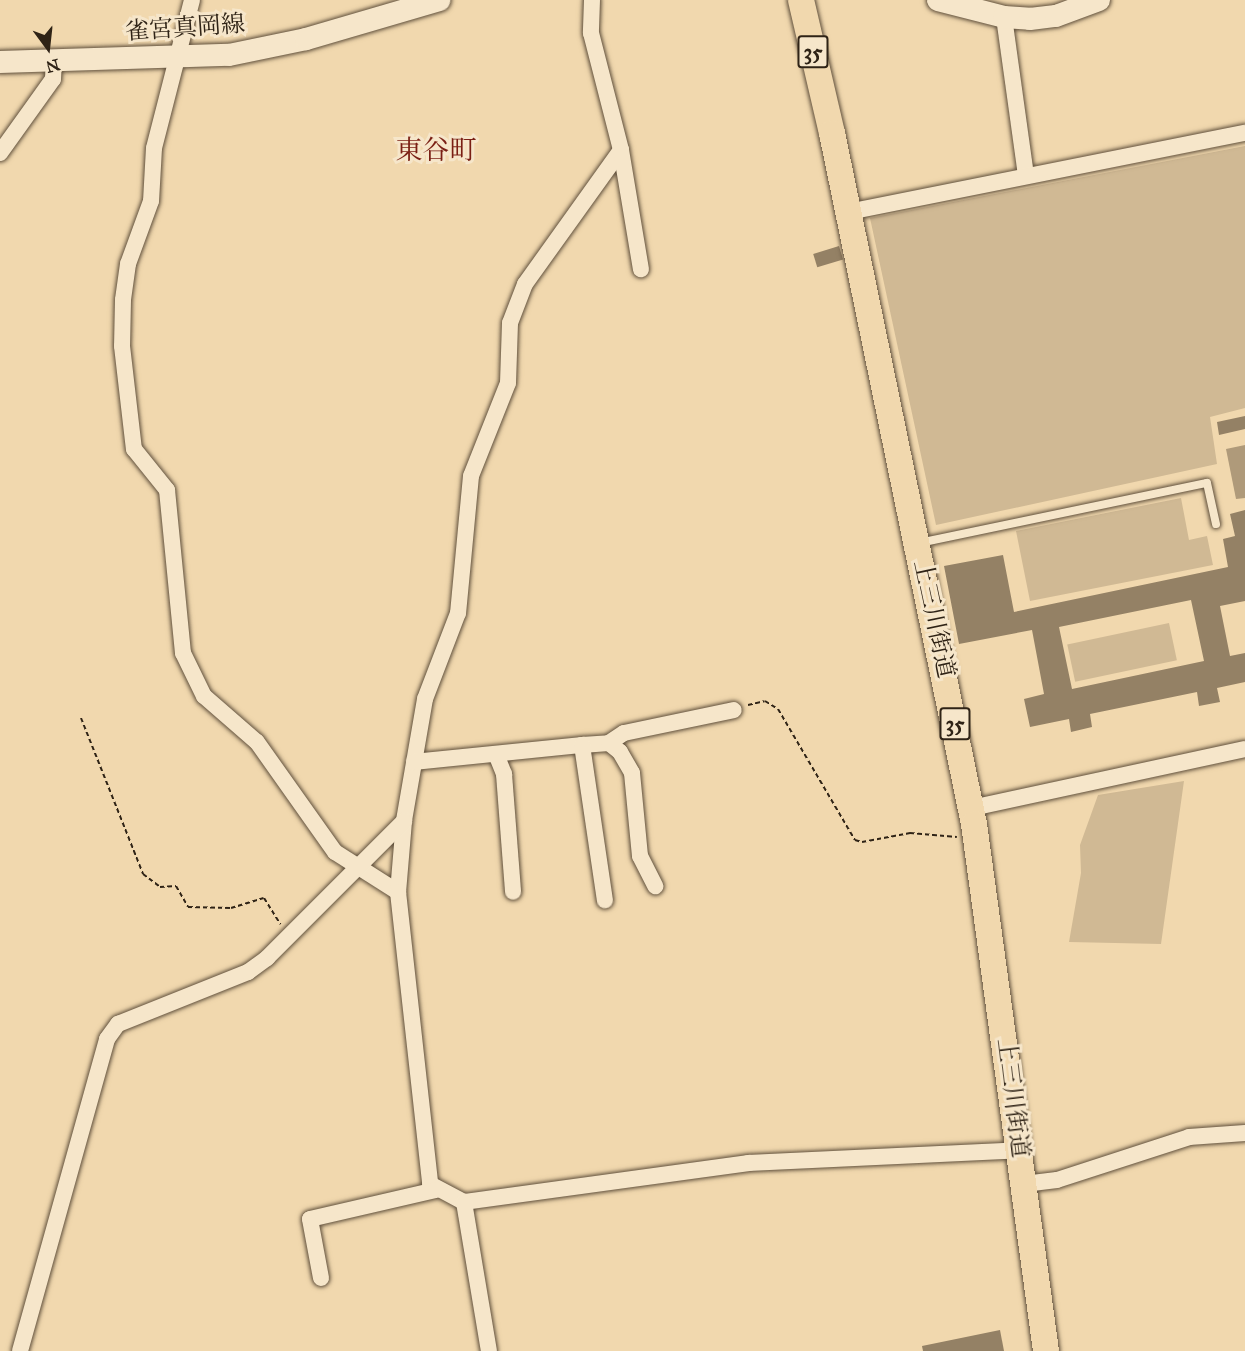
<!DOCTYPE html>
<meta charset="utf-8">
<style>
body{margin:0}
#map{position:relative;width:1245px;height:1351px;overflow:hidden;background:#f1d8ae;font-family:"IM FELL Great Primer","Noto Serif JP",serif}
div>[style]{position:absolute}
[style*='--x']{left:calc(var(--x)*1px);top:calc(var(--y)*1px);width:calc(var(--w)*1px);rotate:calc(var(--a)*1deg)}
.green>*{inset:0;background:#d0b994;transform-origin:0 0}
.water>*{inset:0;background:#af9a7a}
.building>*{inset:0;background:#948165;transform-origin:0 0}
.path>*{height:2px;margin-top:-1px;transform-origin:0;background:repeating-linear-gradient(90deg,#2f2316 0 4.5px,transparent 0 7.5px)}
.roads{filter:drop-shadow(0 0 2px #60503c) drop-shadow(0 0 2px #60503c)}
.service>*{height:8px;margin:-4px;padding:0 4px;transform-origin:4px;border-radius:4px;background:#f6e6ca}
.minor>*{height:16px;margin:-8px;padding:0 8px;transform-origin:8px;border-radius:8px;background:#f6e6ca}
.secondary>*{height:22px;margin:-11px;padding:0 11px;transform-origin:11px;border-radius:11px;background:#f6e6ca}
.primary>*{height:26px;margin:-13px;padding:0 13px;transform-origin:13px;border-radius:13px;background:#f1d8ae}
span{translate:-50% -50%;white-space:nowrap;text-align:center;line-height:1.15;-webkit-text-stroke:6px #f6e6ca;paint-order:stroke}
.shield-label span{padding:2px 4px;background:#f6e6ca;border:2px solid;border-radius:4px;-webkit-text-stroke-width:0}
.shield-label{font-size:22px;color:#2f2316;font-weight:700}
.street-label{font-size:24px;color:#2f2316}
.quarter-label{font-size:27px;color:#7a1f14}
.north{position:absolute;left:18px;top:18px;width:60px;height:60px;-webkit-text-stroke:4px #f6e6ca;paint-order:stroke;rotate:165deg;font-size:16px;font-weight:700;line-height:24px;text-align:center;color:#2f2316}
.north::after{content:'';display:block;margin:auto;width:21px;height:27px;background:#2f2316;clip-path:polygon(50% 0,100% 100%,50% 72%,0 100%)}
</style>
<div id="map">
<div class="green">
<i style="clip-path:polygon(1245px 146px,1245px 408px,1210px 417px,1217px 464px,936px 525px,870px 218px)"></i>
<i style="clip-path:polygon(1181px 498px,1189px 540px,1207px 536px,1213px 565px,1030px 601px,1016px 531px)"></i>
<i style="left:1169px;top:623px;width:38px;height:104px;rotate:78deg"></i>
<i style="clip-path:polygon(1184px 781px,1161px 944px,1069px 942px,1081px 873px,1080px 845px,1098px 795px)"></i>
</div>
<div class="water">
<i style="clip-path:polygon(1245px 445px,1245px 498px,1236px 499px,1226px 449px)"></i>
</div>
<div class="building">
<i style="left:839px;top:246px;width:14px;height:27px;rotate:73deg"></i>
<i style="clip-path:polygon(1245px 416px,1245px 429px,1219px 435px,1217px 422px)"></i>
<i style="clip-path:polygon(evenodd,1245px 510px,1245px 601px,1220px 606px,1230px 656px,1245px 653px,1245px 682px,1217px 688px,1220px 702px,1199px 706px,1197px 692px,1090px 714px,1092px 727px,1071px 732px,1069px 719px,1030px 727px,1024px 699px,1044px 694px,1032px 630px,959px 644px,944px 566px,1003px 555px,1014px 612px,1228px 567px,1223px 539px,1235px 536px,1230px 514px,1245px 510px,1191px 600px,1204px 661px,1072px 689px,1059px 627px,1191px 600px)"></i>
<i style="clip-path:polygon(1000px 1330px,1004px 1351px,923px 1351px,922px 1346px)"></i>
</div>
<div class="path">
<i style="--x:748;--y:705;--w:17;--a:-13"></i>
<i style="--x:765;--y:701;--w:15;--a:32"></i>
<i style="--x:778;--y:709;--w:152;--a:59.6"></i>
<i style="--x:855;--y:840;--w:7;--a:16"></i>
<i style="--x:862;--y:842;--w:49;--a:-10.6"></i>
<i style="--x:910;--y:833;--w:47;--a:4.9"></i>
<i style="--x:81;--y:718;--w:168;--a:68.3"></i>
<i style="--x:143;--y:874;--w:21;--a:37"></i>
<i style="--x:160;--y:887;--w:16;--a:-4"></i>
<i style="--x:176;--y:886;--w:24;--a:60"></i>
<i style="--x:188;--y:907;--w:43;--a:1.3"></i>
<i style="--x:231;--y:908;--w:34;--a:-17"></i>
<i style="--x:264;--y:898;--w:31;--a:58"></i>
</div>
<div class="roads">
<div class="service">
<i style="--x:919;--y:543;--w:294;--a:-11.8"></i>
<i style="--x:1207;--y:483;--w:42;--a:77.6"></i>
</div>
<div class="minor">
<i style="--x:192;--y:0;--w:153;--a:104.4"></i>
<i style="--x:154;--y:148;--w:53;--a:93.2"></i>
<i style="--x:151;--y:201;--w:67;--a:110.1"></i>
<i style="--x:128;--y:264;--w:36;--a:98"></i>
<i style="--x:123;--y:300;--w:46;--a:91.2"></i>
<i style="--x:122;--y:346;--w:104;--a:83.4"></i>
<i style="--x:134;--y:449;--w:53;--a:51.2"></i>
<i style="--x:167;--y:490;--w:164;--a:84.4"></i>
<i style="--x:183;--y:653;--w:48;--a:64"></i>
<i style="--x:204;--y:696;--w:70;--a:41"></i>
<i style="--x:257;--y:742;--w:135;--a:54.7"></i>
<i style="--x:335;--y:852;--w:75;--a:32.4"></i>
<i style="--x:592;--y:0;--w:33;--a:92"></i>
<i style="--x:591;--y:33;--w:121;--a:75.6"></i>
<i style="--x:621;--y:150;--w:165;--a:125.6"></i>
<i style="--x:525;--y:284;--w:42;--a:111"></i>
<i style="--x:510;--y:323;--w:60;--a:91.9"></i>
<i style="--x:508;--y:383;--w:100;--a:111.7"></i>
<i style="--x:471;--y:476;--w:138;--a:95.4"></i>
<i style="--x:458;--y:613;--w:92;--a:111"></i>
<i style="--x:425;--y:699;--w:124;--a:99.8"></i>
<i style="--x:404;--y:821;--w:71;--a:94.8"></i>
<i style="--x:398;--y:892;--w:294;--a:83.7"></i>
<i style="--x:430;--y:1184;--w:38;--a:28"></i>
<i style="--x:464;--y:1202;--w:287;--a:-7.8"></i>
<i style="--x:748;--y:1163;--w:272;--a:-2.7"></i>
<i style="--x:1004;--y:17;--w:160;--a:82.1"></i>
<i style="--x:621;--y:150;--w:121;--a:80.5"></i>
<i style="--x:0;--y:153;--w:91;--a:-54.4"></i>
<i style="--x:53;--y:79;--w:18;--a:-87"></i>
<i style="--x:848;--y:212;--w:405;--a:-11.3"></i>
<i style="--x:609;--y:743;--w:18;--a:-34"></i>
<i style="--x:624;--y:733;--w:112;--a:-11.8"></i>
<i style="--x:582;--y:745;--w:27;--a:-4"></i>
<i style="--x:609;--y:743;--w:14;--a:39"></i>
<i style="--x:620;--y:752;--w:24;--a:60"></i>
<i style="--x:632;--y:773;--w:83;--a:84.5"></i>
<i style="--x:640;--y:856;--w:34;--a:63"></i>
<i style="--x:496;--y:754;--w:22;--a:68"></i>
<i style="--x:504;--y:774;--w:118;--a:85.6"></i>
<i style="--x:414;--y:762;--w:169;--a:-5.8"></i>
<i style="--x:582;--y:745;--w:157;--a:81.6"></i>
<i style="--x:972;--y:808;--w:279;--a:-12.2"></i>
<i style="--x:1024;--y:1184;--w:33;--a:-7"></i>
<i style="--x:1057;--y:1180;--w:139;--a:-18"></i>
<i style="--x:1189;--y:1137;--w:56;--a:-4.1"></i>
<i style="--x:464;--y:1202;--w:151;--a:80.5"></i>
<i style="--x:321;--y:1278;--w:60;--a:-100.6"></i>
<i style="--x:310;--y:1219;--w:129;--a:-13"></i>
<i style="--x:20;--y:1351;--w:324;--a:-74.4"></i>
<i style="--x:107;--y:1039;--w:19;--a:-54"></i>
<i style="--x:118;--y:1024;--w:140;--a:-21.8"></i>
<i style="--x:248;--y:972;--w:24;--a:-36"></i>
<i style="--x:267;--y:958;--w:194;--a:-45"></i>
</div>
<div class="secondary">
<i style="--x:938;--y:0;--w:68;--a:14.4"></i>
<i style="--x:1004;--y:17;--w:26;--a:4"></i>
<i style="--x:1030;--y:19;--w:26;--a:-7"></i>
<i style="--x:1056;--y:16;--w:46;--a:-20.4"></i>
<i style="--x:0;--y:62;--w:229;--a:-1.8"></i>
<i style="--x:229;--y:55;--w:79;--a:-11.7"></i>
<i style="--x:306;--y:39;--w:139;--a:-16.3"></i>
</div>
<div class="primary">
<i style="--x:801;--y:0;--w:137;--a:76.9"></i>
<i style="--x:832;--y:133;--w:705;--a:78.39"></i>
<i style="--x:974;--y:824;--w:532;--a:82.22"></i>
</div>
</div>
<div class="shield-label">
<span style="left:813px;top:52px">35</span>
<span style="left:955px;top:724px">35</span>
</div>
<div class="street-label">
<span style="left:185px;top:28px;rotate:-4deg">雀宮真岡線</span>
<span style="left:934px;top:619px;rotate:78deg">上三川街道</span>
<span style="left:1013px;top:1098px;rotate:83deg">上三川街道</span>
</div>
<div class="quarter-label">
<span style="left:436px;top:150px">東谷町</span>
</div>
<div class="north">N</div>
</div>
